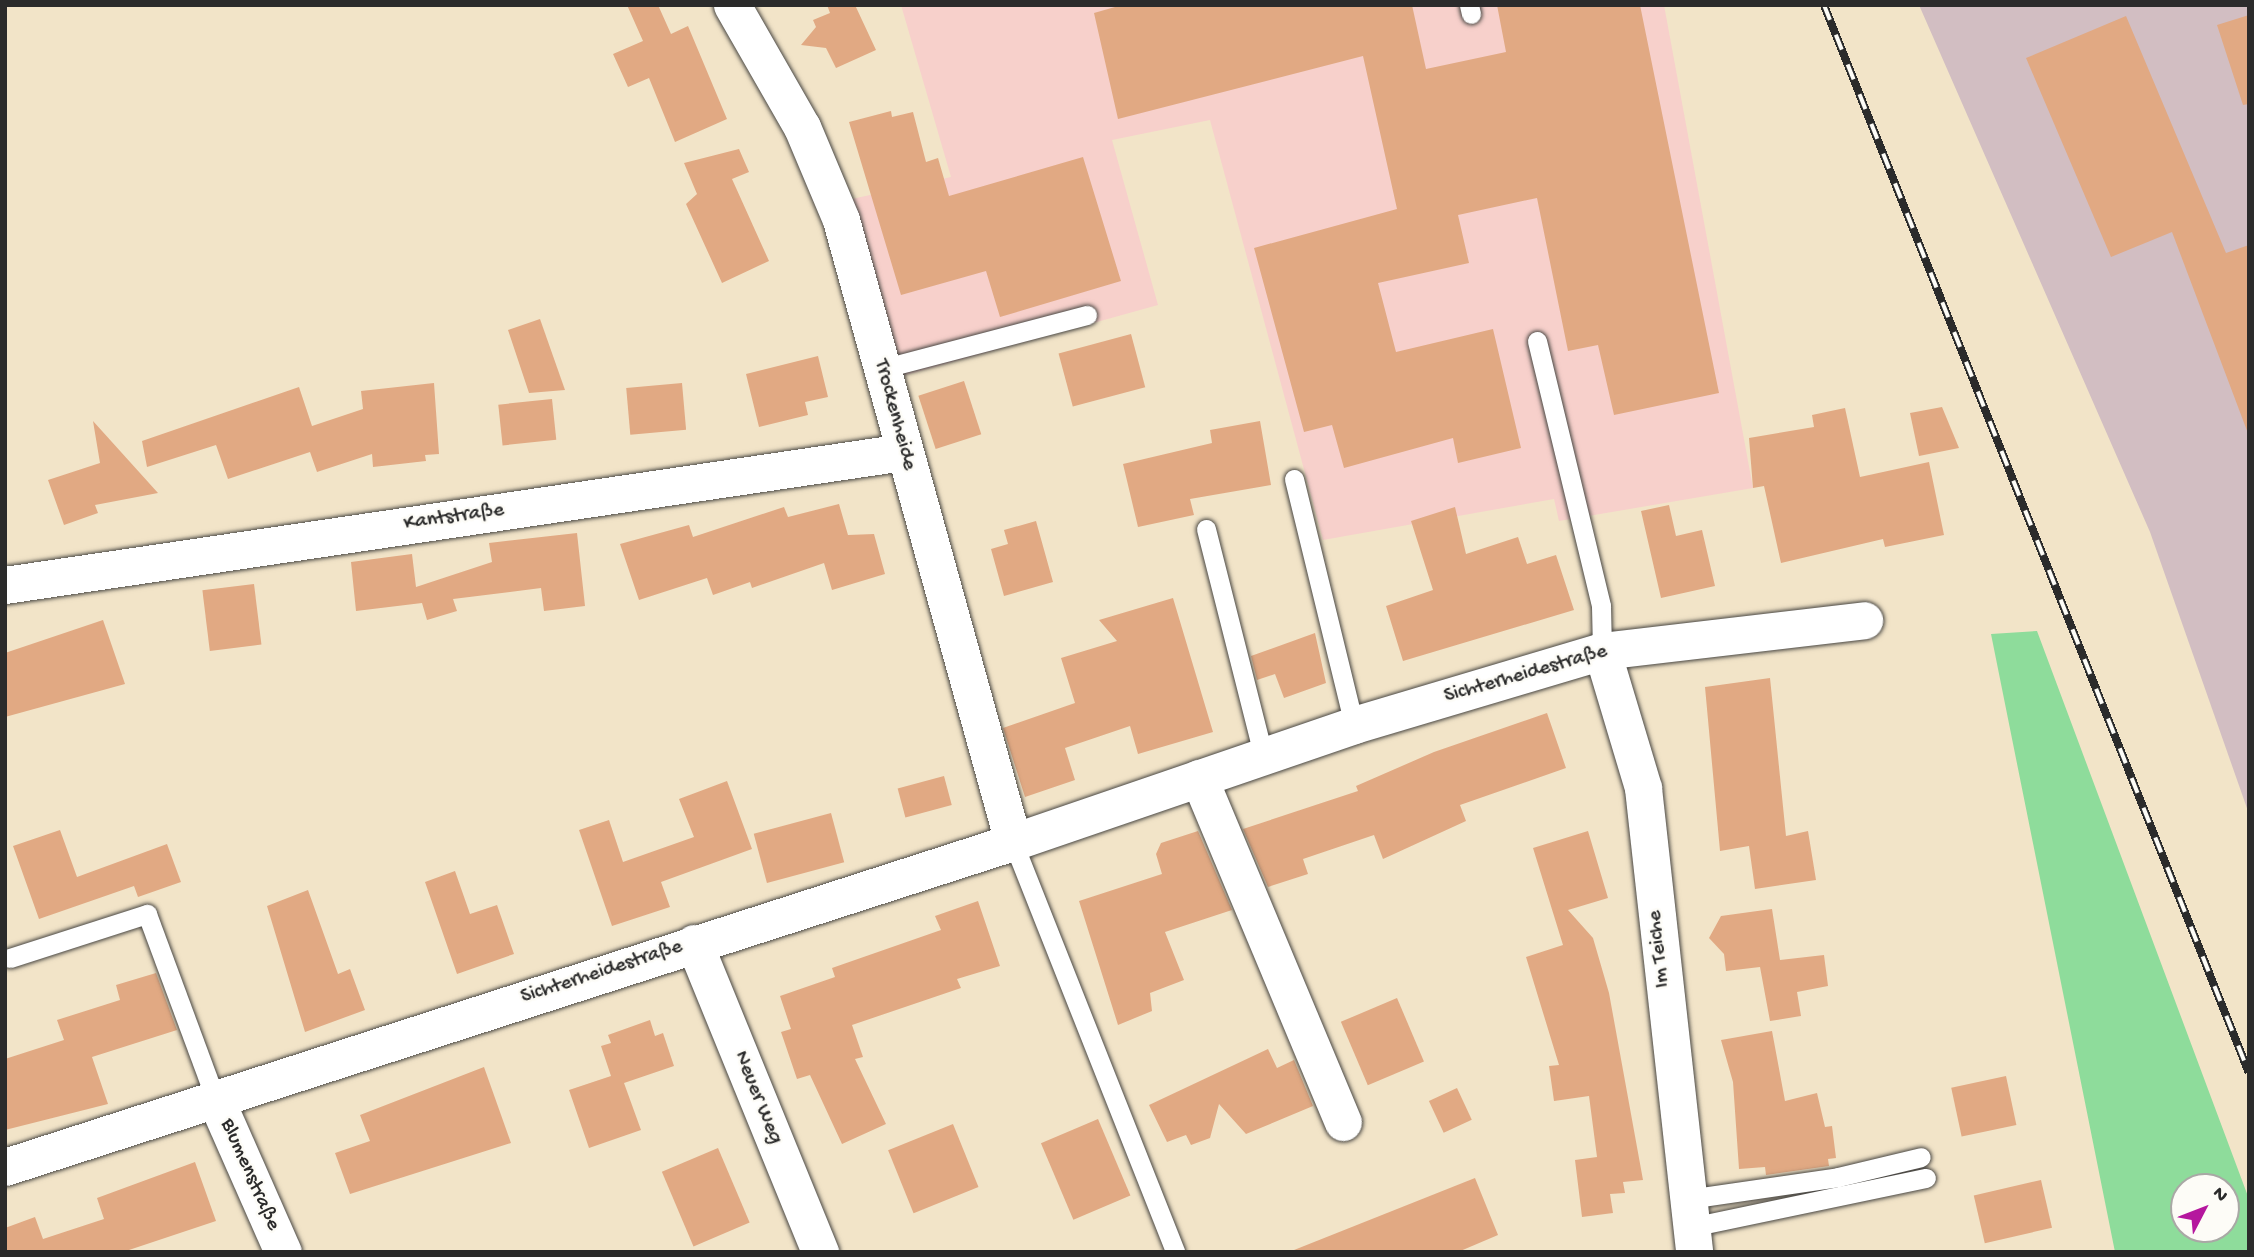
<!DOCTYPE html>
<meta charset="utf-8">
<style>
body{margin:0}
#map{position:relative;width:2254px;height:1257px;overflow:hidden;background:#f2e4c8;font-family:"Gochi Hand",sans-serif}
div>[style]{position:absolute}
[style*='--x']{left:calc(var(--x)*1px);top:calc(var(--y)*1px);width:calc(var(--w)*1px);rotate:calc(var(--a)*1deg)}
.built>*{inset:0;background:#f7d0cb}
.industrial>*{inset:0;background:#d2bec2}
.green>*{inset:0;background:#8edc9b}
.building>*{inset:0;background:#e1a983;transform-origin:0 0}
.roads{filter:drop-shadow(0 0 2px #494743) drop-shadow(0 0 2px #494743)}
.service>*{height:19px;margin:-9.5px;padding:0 9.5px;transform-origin:9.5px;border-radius:9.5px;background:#fff}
.minor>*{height:37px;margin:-18.5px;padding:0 18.5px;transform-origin:18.5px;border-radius:18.5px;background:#fff}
.rail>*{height:8px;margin-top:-4px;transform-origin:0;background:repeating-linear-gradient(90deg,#fdfcf7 0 16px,#2b2b2b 0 32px);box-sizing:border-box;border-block:2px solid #2b2b2b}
span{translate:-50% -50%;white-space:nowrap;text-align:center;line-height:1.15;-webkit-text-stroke:5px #fdfcf7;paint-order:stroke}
.street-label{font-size:21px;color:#2b2b2b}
.frame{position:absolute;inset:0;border:7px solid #2b2b2b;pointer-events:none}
.north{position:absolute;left:2170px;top:1173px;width:70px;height:70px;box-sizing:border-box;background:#fdfcf7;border:2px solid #a9a8a5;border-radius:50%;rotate:48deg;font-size:19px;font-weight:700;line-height:28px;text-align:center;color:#2b2b2b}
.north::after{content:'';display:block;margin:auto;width:24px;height:32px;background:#b5179e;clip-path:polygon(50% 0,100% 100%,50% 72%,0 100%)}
</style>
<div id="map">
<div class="built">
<i style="clip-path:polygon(901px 5px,1664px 5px,1753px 488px,1559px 521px,1554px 499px,1323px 540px,1210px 120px,1112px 140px,1158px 305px,902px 376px,852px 199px,951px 177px)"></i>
</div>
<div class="industrial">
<i style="clip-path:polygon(1919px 5px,2249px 5px,2249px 814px,2150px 532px)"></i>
</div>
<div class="green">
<i style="clip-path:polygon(evenodd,2037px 631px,2249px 1199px,2249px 1252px,2115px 1252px,1991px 634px,2037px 631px,2184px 1187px,2226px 1187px,2226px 1229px,2184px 1229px,2184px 1187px)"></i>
</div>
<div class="building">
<i style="clip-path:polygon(627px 5px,658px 5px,671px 34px,688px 26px,727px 119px,675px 142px,649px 78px,628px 87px,613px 54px,643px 41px)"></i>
<i style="clip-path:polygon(827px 5px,855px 5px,876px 50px,836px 68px,826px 48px,801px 45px,816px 27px,813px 20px,830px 13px)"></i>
<i style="clip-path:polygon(1122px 5px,1412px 5px,1426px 69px,1506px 52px,1497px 5px,1640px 5px,1719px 393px,1614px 415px,1598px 345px,1568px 351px,1537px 198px,1458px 215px,1469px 263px,1378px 283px,1396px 352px,1493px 329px,1521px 448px,1458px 463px,1453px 438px,1344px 468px,1332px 425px,1304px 432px,1254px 248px,1397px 209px,1363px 56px,1118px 119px,1094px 13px)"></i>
<i style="clip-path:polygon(2249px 15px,2249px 104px,2243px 105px,2217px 25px)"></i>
<i style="clip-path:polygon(2126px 16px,2226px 253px,2249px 245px,2249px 436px,2172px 232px,2111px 257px,2026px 58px)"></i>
<i style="clip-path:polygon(891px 111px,892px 117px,913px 112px,926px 162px,938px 158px,949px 196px,1083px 157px,1121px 281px,1000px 317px,986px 271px,901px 295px,849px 122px)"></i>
<i style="clip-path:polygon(739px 149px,749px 172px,732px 179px,769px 261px,722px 283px,686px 204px,697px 194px,684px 163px)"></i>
<i style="clip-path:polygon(540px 319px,565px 390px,529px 393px,508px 330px)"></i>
<i style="left:1131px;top:334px;width:55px;height:75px;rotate:75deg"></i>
<i style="clip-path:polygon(818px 356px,828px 397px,805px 402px,808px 415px,759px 427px,746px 374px)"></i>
<i style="left:964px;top:381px;width:56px;height:48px;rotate:72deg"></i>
<i style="clip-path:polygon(434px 383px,439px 454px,425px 455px,426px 461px,373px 467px,372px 454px,317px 472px,310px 452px,228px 479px,216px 445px,147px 467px,142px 441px,299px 387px,312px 426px,363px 409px,361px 391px)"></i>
<i style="left:682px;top:383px;width:47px;height:56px;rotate:85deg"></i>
<i style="left:552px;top:399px;width:41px;height:54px;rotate:84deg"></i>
<i style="clip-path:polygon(1942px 407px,1959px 448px,1919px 456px,1910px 413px)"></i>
<i style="clip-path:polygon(1845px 408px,1860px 477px,1929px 462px,1944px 535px,1885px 547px,1883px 539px,1781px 563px,1764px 486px,1753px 488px,1749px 438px,1814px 427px,1812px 415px)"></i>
<i style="clip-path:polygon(93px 421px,158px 493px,95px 505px,98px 513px,64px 525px,48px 480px,100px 463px)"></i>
<i style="clip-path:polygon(1260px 421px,1271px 485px,1190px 499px,1194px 515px,1138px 527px,1123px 464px,1212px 443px,1210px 430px)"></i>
<i style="clip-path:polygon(839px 504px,848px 535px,874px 534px,885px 574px,832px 590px,824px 563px,752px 588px,750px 582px,713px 595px,707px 578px,639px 600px,620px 544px,689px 525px,693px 537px,784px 507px,788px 517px)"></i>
<i style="clip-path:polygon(1669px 505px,1676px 536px,1702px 530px,1715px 586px,1661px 598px,1641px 511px)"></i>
<i style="clip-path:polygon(1455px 507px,1466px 554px,1518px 537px,1527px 564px,1556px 555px,1574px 610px,1403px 661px,1386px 606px,1433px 590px,1411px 521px)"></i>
<i style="clip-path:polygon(1036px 521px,1053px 582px,1004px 596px,991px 549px,1008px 544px,1004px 530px)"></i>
<i style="clip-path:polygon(577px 533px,585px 606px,544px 611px,541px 588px,453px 599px,457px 611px,427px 620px,422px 603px,356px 611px,351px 562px,412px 554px,416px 587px,492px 562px,489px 543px)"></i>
<i style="left:254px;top:584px;width:61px;height:52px;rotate:83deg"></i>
<i style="clip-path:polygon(1173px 598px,1213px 732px,1138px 754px,1130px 726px,1065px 748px,1075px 780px,1025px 797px,1003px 728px,1075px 703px,1061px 658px,1117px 641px,1099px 620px)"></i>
<i style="clip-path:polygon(103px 620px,125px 684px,5px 717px,5px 653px)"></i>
<i style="clip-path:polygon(1315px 633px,1326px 683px,1284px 698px,1275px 674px,1257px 680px,1251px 656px)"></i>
<i style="clip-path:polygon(1770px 678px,1786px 836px,1808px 831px,1816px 880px,1755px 889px,1749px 846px,1720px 851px,1705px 687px)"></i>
<i style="clip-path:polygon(1547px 713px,1566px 768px,1460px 805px,1466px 821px,1383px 859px,1374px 835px,1303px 859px,1308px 874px,1268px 887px,1243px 829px,1358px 791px,1356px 786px,1434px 752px)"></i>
<i style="left:944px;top:776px;width:30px;height:48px;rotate:75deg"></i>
<i style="clip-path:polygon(727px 781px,752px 849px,661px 882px,670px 907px,612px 926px,579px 830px,609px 820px,623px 862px,694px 837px,679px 799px)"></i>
<i style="left:831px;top:813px;width:51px;height:80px;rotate:75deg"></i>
<i style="clip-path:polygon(60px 830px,77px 877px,167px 844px,181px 882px,138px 897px,134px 886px,39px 919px,13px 846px)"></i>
<i style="clip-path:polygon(1198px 831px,1232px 910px,1165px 932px,1184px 980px,1150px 993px,1152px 1011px,1118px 1025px,1079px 901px,1162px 874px,1156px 854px,1161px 843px)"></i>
<i style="clip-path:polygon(1588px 831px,1608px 898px,1568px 910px,1593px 938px,1609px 993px,1643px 1180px,1623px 1182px,1625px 1193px,1610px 1194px,1613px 1213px,1582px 1217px,1575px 1160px,1597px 1157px,1589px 1096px,1554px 1101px,1549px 1066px,1559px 1065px,1526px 957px,1563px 945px,1533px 848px)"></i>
<i style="clip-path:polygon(455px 871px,470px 914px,497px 905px,514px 954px,457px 974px,425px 882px)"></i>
<i style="clip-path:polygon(308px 890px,338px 974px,350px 969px,365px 1010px,305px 1032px,267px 906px)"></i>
<i style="clip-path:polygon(978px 901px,1000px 966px,957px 979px,961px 988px,852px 1025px,863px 1057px,855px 1059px,886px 1124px,842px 1144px,810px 1075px,797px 1079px,781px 1032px,791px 1029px,780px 996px,835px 977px,832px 968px,941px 930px,935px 916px)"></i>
<i style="clip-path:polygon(1772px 909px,1780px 960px,1824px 955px,1828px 986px,1797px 992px,1801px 1016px,1770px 1021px,1760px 967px,1726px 971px,1724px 954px,1709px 938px,1721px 916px)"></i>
<i style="clip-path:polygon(156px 973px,177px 1030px,92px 1057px,108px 1104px,5px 1130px,5px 1059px,64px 1040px,57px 1020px,120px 1000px,116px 985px)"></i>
<i style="left:1397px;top:998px;width:69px;height:61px;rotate:67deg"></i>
<i style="clip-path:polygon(650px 1020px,655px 1036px,663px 1033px,674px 1066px,624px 1083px,641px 1130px,589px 1148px,569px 1090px,611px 1076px,601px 1046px,611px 1043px,608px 1035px)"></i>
<i style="clip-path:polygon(1772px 1031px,1785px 1101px,1817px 1093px,1825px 1127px,1832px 1126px,1836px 1158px,1828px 1159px,1829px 1166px,1766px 1175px,1765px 1167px,1739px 1169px,1733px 1082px,1721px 1040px)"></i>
<i style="clip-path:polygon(1268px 1049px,1277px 1068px,1294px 1060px,1313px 1106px,1246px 1134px,1219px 1104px,1210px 1138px,1191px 1145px,1186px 1135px,1167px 1142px,1149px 1105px)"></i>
<i style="clip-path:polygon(484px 1067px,511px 1143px,350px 1194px,335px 1153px,370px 1141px,360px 1115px)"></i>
<i style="left:2006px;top:1076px;width:50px;height:56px;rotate:78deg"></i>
<i style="left:1457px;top:1088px;width:35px;height:31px;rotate:65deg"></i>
<i style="left:1098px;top:1119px;width:83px;height:62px;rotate:67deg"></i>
<i style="left:953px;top:1124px;width:68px;height:70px;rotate:68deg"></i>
<i style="left:718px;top:1148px;width:81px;height:61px;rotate:67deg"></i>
<i style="clip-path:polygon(195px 1162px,216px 1221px,123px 1252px,5px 1252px,5px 1228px,35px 1217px,43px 1239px,104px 1219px,97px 1198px)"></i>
<i style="clip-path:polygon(1475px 1178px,1498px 1235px,1458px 1252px,1289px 1252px)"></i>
<i style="left:2041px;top:1180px;width:49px;height:69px;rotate:77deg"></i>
</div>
<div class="roads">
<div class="service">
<i style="--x:1469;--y:5;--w:9;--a:77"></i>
<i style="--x:1537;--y:341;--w:273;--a:76.4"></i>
<i style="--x:1601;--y:606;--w:45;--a:88.7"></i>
<i style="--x:881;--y:369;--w:213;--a:-14.7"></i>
<i style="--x:1294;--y:479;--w:253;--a:76.3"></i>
<i style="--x:1206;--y:529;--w:233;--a:75.8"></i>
<i style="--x:1013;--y:842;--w:441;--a:68.4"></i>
<i style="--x:10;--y:958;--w:144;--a:-17.8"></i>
<i style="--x:147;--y:914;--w:196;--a:69.7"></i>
<i style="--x:1688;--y:1199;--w:152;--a:-8.3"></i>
<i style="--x:1838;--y:1177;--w:85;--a:-13.5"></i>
<i style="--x:1691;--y:1227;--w:240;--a:-11.8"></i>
</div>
<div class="minor">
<i style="--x:732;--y:5;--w:141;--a:60.2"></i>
<i style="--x:802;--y:127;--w:101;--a:67.2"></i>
<i style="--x:841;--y:220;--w:645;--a:74.54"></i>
<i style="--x:5;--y:585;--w:908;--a:-8.42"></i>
<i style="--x:1602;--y:651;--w:143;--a:73.3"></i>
<i style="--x:1643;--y:788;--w:467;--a:83.7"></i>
<i style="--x:1199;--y:778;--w:373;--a:67.3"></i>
<i style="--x:694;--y:943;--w:334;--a:67.8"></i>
<i style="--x:215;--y:1098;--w:168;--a:66.2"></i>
<i style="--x:5;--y:1167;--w:1059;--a:-17.87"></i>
<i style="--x:1013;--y:842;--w:361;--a:-18.9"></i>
<i style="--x:1354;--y:725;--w:259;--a:-16.6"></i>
<i style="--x:1602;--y:651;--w:264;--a:-6.7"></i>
</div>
</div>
<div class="rail">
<i style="--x:1824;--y:5;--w:1149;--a:68.3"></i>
</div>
<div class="street-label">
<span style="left:894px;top:415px;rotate:75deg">Trockenheide</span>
<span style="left:454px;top:518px;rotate:-8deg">Kantstraße</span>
<span style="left:1526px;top:675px;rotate:-16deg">Sichterheidestraße</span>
<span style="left:1660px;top:949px;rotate:-96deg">Im Teiche</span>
<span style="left:602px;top:973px;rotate:-18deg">Sichterheidestraße</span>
<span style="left:757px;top:1098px;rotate:68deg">Neuer Weg</span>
<span style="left:249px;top:1175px;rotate:66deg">Blumenstraße</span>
</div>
<div class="frame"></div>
<div class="north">N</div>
</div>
